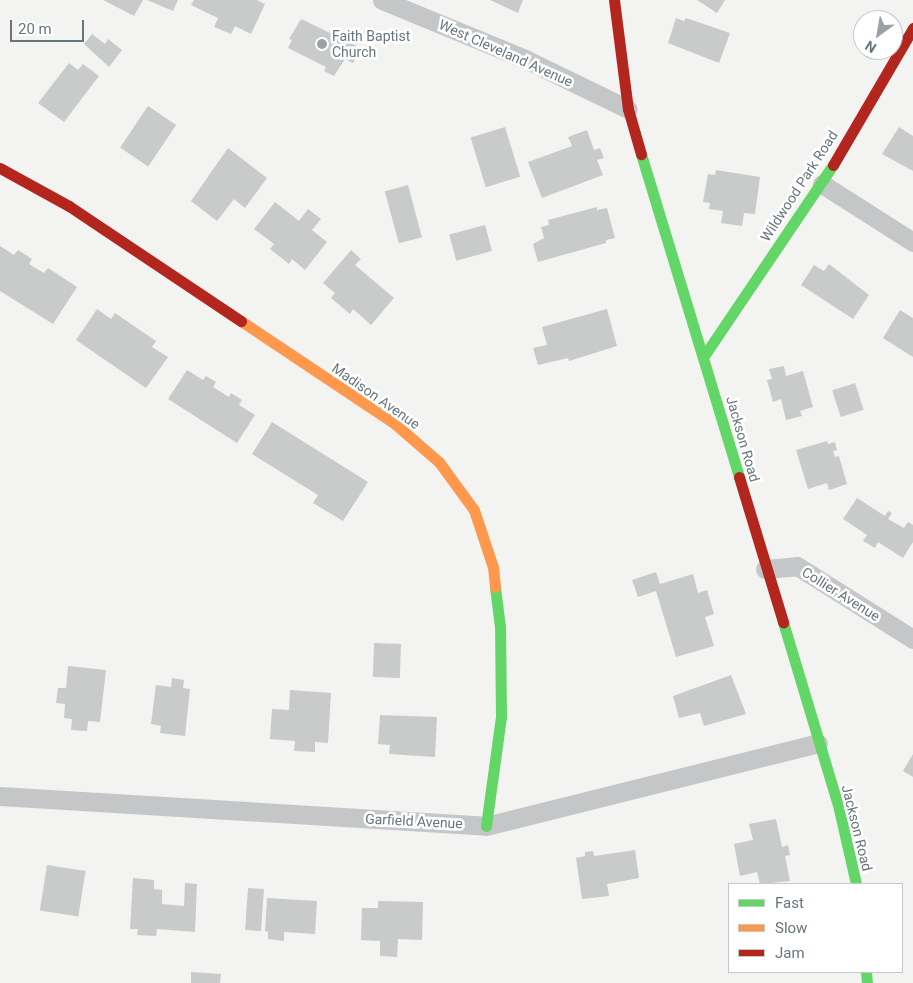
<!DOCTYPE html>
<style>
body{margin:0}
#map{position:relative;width:913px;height:983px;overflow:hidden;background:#f3f3f2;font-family:Roboto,sans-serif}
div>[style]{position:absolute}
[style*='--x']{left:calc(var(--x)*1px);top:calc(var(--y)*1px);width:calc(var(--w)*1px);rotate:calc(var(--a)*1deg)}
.building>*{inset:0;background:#c9caca;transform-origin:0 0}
.street>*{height:19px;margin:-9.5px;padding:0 9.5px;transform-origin:9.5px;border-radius:9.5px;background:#c5c6c7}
.fast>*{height:11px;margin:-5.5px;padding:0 5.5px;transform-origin:5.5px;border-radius:5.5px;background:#63d668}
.slow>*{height:11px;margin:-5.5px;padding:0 5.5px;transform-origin:5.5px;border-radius:5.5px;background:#ff974d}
.jam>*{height:11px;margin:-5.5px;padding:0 5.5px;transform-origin:5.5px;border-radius:5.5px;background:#b3261e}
.dots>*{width:14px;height:14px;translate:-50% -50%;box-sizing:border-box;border:2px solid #fff;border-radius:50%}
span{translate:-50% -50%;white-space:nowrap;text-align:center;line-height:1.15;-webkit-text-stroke:5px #fff;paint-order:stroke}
.poi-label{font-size:14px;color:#67767d}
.left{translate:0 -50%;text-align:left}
.street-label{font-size:14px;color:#67767d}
.legend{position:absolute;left:728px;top:883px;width:175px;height:90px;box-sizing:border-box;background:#fff;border:1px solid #c2c8cb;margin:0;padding:6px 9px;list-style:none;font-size:15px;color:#67767d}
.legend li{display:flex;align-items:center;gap:10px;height:25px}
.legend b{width:25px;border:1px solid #c2c8cb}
.north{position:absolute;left:853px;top:10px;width:50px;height:50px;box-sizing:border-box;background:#fff;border:1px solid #c2c8cb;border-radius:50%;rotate:212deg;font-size:14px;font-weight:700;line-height:20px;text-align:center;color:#67767d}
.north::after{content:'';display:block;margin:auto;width:18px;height:22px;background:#98a2a6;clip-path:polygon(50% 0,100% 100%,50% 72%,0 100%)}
.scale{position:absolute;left:10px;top:20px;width:74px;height:22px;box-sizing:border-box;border:2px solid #67767d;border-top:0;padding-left:6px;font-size:15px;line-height:18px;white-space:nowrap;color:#67767d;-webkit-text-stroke:4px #fff;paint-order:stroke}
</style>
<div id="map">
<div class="building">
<i style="clip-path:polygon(103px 0,143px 0,134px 16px)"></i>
<i style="clip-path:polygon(147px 0,178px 0,173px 11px)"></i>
<i style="clip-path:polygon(194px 0,257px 0,265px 4px,251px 34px,235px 26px,231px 34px,214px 27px,218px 18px,191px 5px)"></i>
<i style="clip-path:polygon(490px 0,523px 0,518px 13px)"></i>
<i style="clip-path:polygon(697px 0,725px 0,717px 13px)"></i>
<i style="clip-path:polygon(676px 18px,684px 21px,686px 18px,730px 33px,719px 63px,668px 43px)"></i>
<i style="clip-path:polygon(301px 19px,330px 33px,332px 29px,342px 34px,340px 38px,361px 48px,353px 63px,345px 59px,334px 76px,324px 71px,326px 67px,288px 48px,292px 40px,289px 39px)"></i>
<i style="clip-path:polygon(92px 34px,105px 44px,108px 39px,122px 50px,109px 67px,84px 44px)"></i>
<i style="clip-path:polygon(69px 63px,78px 70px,83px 64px,99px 76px,64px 122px,38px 103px)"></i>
<i style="left:148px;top:106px;width:34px;height:50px;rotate:34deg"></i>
<i style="left:505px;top:127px;width:52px;height:36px;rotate:73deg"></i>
<i style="clip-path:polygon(899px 127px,913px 136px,913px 171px,882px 154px)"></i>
<i style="clip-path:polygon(587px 130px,594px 150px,600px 148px,604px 158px,597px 160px,603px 175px,542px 198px,528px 162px,572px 146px,568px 137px)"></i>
<i style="clip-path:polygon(228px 148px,267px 178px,245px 208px,234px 199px,217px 221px,191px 201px)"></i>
<i style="clip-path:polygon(716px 170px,760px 177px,755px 214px,744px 213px,742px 226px,721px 223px,723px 211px,709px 209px,710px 203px,703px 202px,708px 174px,715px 175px)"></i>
<i style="left:408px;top:185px;width:54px;height:24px;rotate:75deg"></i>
<i style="clip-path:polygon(275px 202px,299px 221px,308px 209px,321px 219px,312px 230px,327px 242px,305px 270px,292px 259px,289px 264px,270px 249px,274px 244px,254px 229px)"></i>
<i style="clip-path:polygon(597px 207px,597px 210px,607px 208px,615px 238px,606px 240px,606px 243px,538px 262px,533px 244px,544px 238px,541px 227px,549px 225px,548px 220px)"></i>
<i style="left:485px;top:225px;width:27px;height:37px;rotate:75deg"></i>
<i style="clip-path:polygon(0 246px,14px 255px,18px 250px,32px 259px,29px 264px,44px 273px,48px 268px,77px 287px,53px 324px,0 291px)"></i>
<i style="clip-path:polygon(351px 250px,361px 259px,355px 265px,394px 298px,371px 325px,353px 309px,350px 314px,331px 298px,335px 293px,323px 283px)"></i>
<i style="clip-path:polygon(829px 264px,869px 295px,853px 319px,801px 285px,814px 265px,824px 271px)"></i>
<i style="clip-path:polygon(97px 309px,111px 319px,115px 313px,156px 341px,152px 347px,168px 357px,146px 388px,76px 340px)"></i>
<i style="clip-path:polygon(607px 309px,617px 346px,569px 361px,568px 358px,538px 365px,533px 348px,547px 345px,542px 327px)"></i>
<i style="clip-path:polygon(900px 310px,913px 318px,913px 357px,883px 338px)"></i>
<i style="clip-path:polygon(784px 366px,786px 376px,803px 371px,813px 407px,800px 411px,802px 416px,786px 420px,781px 399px,773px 402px,767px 380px,772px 379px,769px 369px)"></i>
<i style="clip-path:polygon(187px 370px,203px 380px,206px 376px,216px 382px,213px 387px,229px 397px,231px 393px,242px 400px,239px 405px,255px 415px,237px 443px,168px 399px)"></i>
<i style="left:855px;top:383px;width:28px;height:24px;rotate:72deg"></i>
<i style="clip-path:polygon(272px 422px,368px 482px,343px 521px,313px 503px,318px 495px,252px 454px)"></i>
<i style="clip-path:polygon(827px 441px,828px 444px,835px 442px,837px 450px,833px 451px,835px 457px,839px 456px,847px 484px,829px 490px,827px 483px,808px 489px,796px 450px)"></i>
<i style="clip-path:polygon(857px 498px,885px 516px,888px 511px,892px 513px,888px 519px,904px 528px,908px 522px,913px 525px,913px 542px,903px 558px,878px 542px,875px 548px,863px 541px,867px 535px,843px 519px)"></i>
<i style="clip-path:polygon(656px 572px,660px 584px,693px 574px,698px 593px,707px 590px,714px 614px,705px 617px,714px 646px,676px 657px,656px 591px,638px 597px,632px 580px)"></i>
<i style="left:374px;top:643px;width:27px;height:34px;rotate:2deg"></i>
<i style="clip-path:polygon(68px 666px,106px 670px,100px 722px,88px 721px,87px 731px,71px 730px,72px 719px,64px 718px,65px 704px,56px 703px,58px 688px,66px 688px)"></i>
<i style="clip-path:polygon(731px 675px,746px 714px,704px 726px,700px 713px,679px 718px,673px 696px)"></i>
<i style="clip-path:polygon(172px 678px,184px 680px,183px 688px,190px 689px,185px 736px,160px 733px,161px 726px,151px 724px,156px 685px,171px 687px)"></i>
<i style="clip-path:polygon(290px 690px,331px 693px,328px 743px,315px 742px,315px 752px,294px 751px,295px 741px,270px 739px,272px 709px,289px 710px)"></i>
<i style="clip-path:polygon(380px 715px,437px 717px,435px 757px,389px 754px,390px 745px,378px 744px)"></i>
<i style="clip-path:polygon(913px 754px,913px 777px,903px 771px)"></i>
<i style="clip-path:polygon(776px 819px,782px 847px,788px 845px,790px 855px,785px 856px,790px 881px,760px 884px,757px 872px,740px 876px,734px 844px,753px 840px,749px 824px)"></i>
<i style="clip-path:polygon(635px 850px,639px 878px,607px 884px,609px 896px,582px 899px,576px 858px,585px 856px,585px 852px,593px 851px,594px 856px)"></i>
<i style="left:47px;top:865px;width:39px;height:46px;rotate:9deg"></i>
<i style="clip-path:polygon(133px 878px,154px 880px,154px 889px,162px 890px,162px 904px,184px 906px,185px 883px,197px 884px,195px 932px,157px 929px,156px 936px,137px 935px,138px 929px,130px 929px)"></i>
<i style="left:248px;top:888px;width:16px;height:42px;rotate:4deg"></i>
<i style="clip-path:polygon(267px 898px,317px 901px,315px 934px,284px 932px,284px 941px,268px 939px,268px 932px,265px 931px)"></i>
<i style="clip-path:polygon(378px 901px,423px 902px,422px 940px,398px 939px,397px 957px,380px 956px,380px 941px,361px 940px,362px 908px,378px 908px)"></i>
<i style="clip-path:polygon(191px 972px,221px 974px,220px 983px,191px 983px)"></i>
</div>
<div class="street">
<i style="--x:382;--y:0;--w:155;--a:22.4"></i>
<i style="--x:525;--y:59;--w:114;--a:25.9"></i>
<i style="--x:822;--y:184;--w:108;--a:32.5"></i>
<i style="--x:765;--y:569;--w:32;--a:-5"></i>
<i style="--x:797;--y:566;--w:137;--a:32.2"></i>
<i style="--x:0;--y:796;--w:487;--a:3.5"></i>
<i style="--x:486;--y:826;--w:342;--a:-14"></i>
</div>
<div class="fast">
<i style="--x:641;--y:154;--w:338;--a:73.1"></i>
<i style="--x:704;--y:356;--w:230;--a:-56"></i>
<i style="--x:783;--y:622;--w:195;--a:73.3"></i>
<i style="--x:839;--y:809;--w:77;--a:77.2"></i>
<i style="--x:486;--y:826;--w:110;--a:-82.2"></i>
<i style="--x:501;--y:717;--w:90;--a:-90.6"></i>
<i style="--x:500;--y:627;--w:40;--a:-97.1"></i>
<i style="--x:866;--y:972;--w:11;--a:85"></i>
</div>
<div class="slow">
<i style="--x:241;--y:321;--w:184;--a:33.7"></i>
<i style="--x:394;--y:423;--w:60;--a:40.9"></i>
<i style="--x:439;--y:462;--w:59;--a:53.9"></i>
<i style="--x:474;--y:510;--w:60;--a:71.6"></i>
<i style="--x:493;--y:567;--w:20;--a:84"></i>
</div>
<div class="jam">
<i style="--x:614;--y:0;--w:110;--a:82.7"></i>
<i style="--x:628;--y:109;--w:47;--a:73.9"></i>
<i style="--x:833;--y:165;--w:159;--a:-59.7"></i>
<i style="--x:0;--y:168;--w:79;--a:28.8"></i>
<i style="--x:69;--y:206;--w:207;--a:33.8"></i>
<i style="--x:739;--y:477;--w:152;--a:73.1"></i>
</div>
<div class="dots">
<i style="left:322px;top:44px;background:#98a2a6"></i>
</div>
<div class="poi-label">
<span class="left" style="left:332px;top:44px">Faith Baptist<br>Church</span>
</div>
<div class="street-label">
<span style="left:506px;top:53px;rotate:24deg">West Cleveland Avenue</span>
<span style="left:799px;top:186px;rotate:-57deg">Wildwood Park Road</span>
<span style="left:376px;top:396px;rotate:35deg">Madison Avenue</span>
<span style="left:743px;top:439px;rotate:74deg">Jackson Road</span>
<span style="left:841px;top:594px;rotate:32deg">Collier Avenue</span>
<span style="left:414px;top:821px;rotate:3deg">Garfield Avenue</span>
<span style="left:857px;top:828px;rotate:76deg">Jackson Road</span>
</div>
<ul class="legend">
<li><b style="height:6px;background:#63d668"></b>Fast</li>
<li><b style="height:6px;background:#ff974d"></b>Slow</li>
<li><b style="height:6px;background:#b3261e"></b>Jam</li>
</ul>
<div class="north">N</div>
<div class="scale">20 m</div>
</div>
